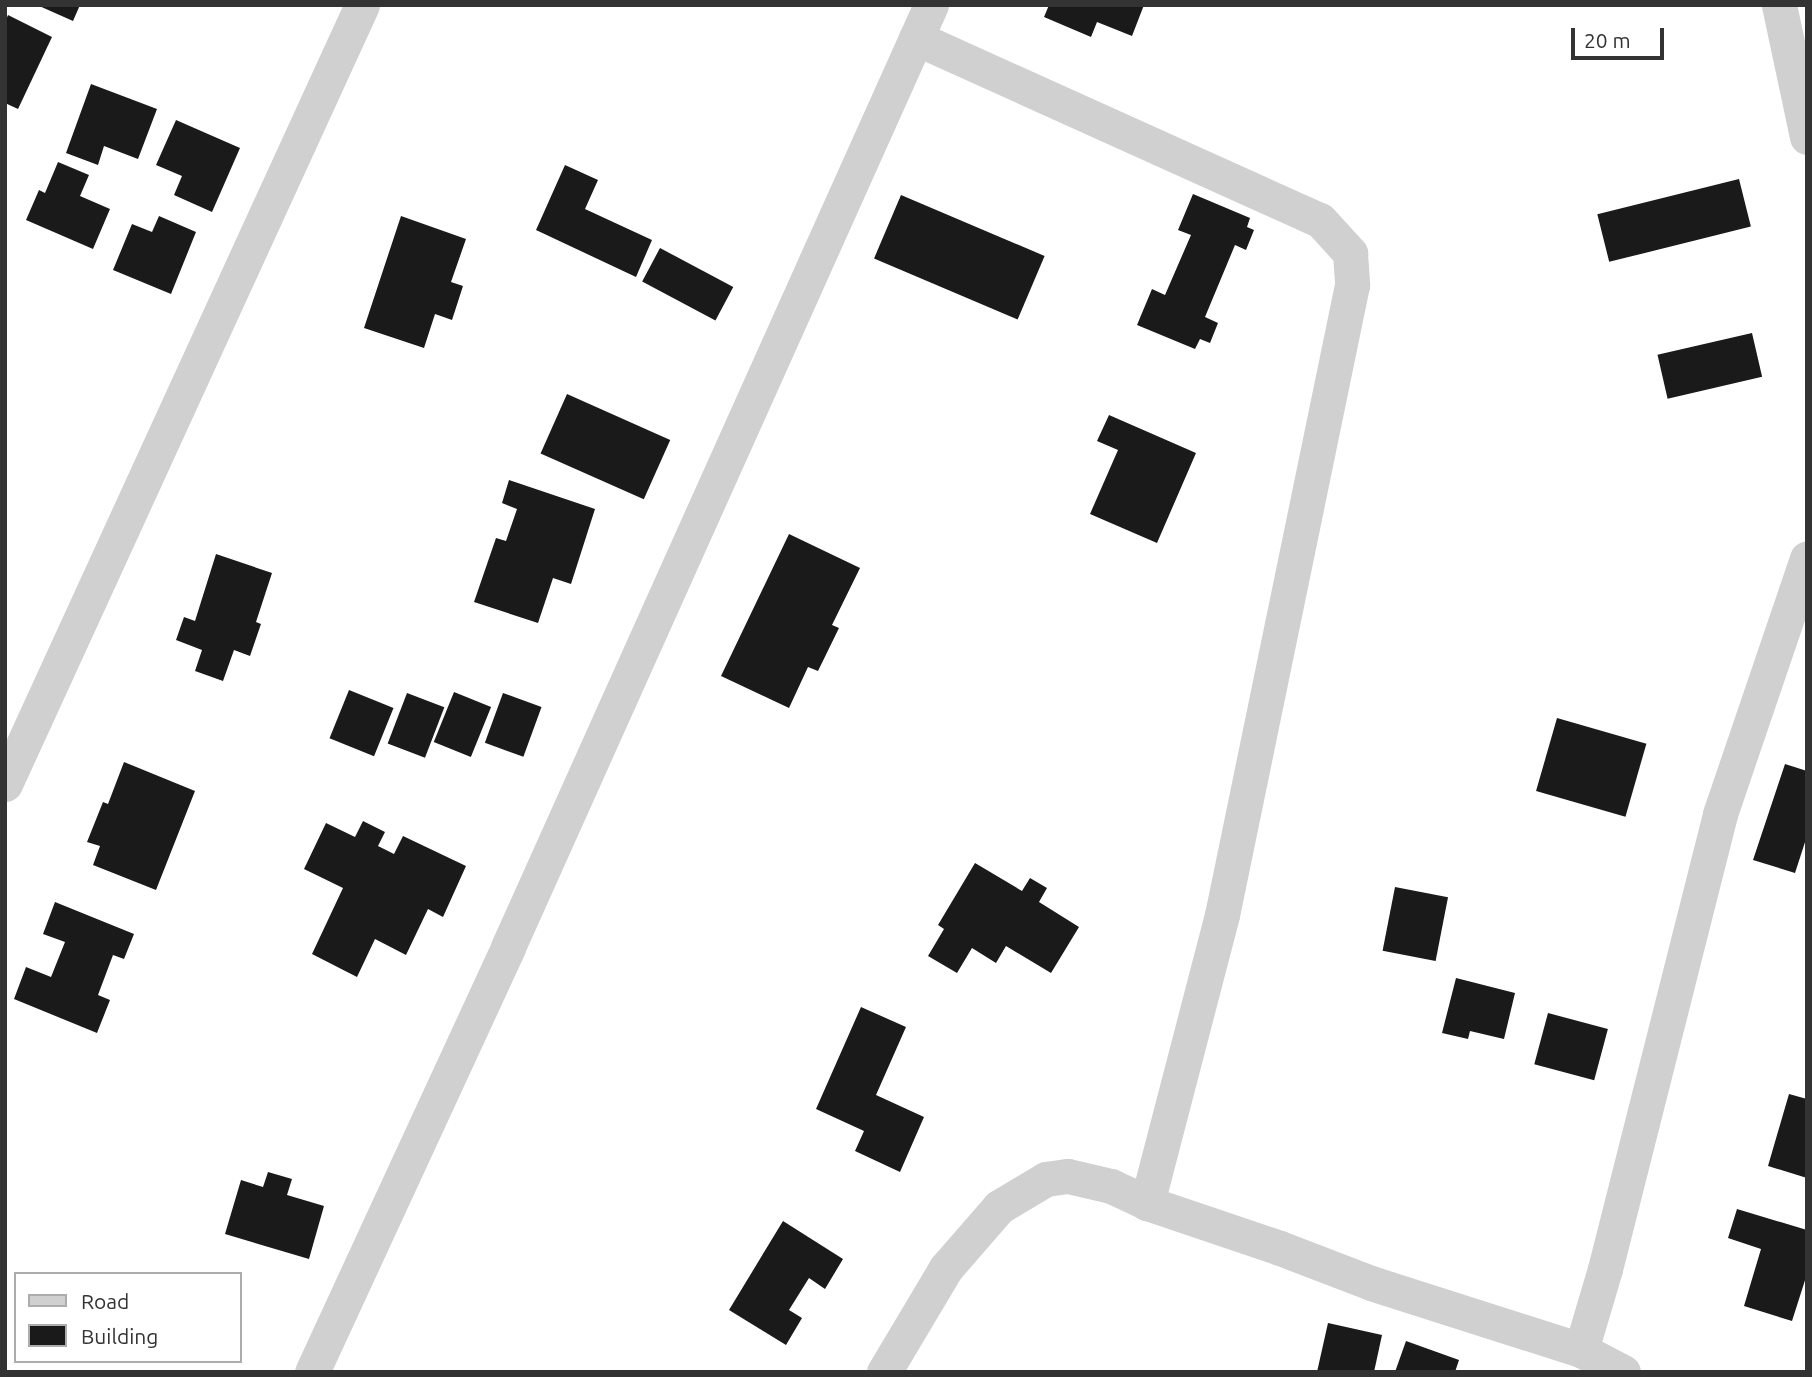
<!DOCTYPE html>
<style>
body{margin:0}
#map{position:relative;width:1812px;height:1377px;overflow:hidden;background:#fff;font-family:Ubuntu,sans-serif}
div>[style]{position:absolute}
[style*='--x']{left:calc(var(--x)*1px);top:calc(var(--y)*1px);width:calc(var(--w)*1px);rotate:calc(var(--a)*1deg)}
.building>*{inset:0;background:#1a1a1a;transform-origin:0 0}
.street>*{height:35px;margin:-17.5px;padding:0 17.5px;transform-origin:17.5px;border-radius:17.5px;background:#d0d0d0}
span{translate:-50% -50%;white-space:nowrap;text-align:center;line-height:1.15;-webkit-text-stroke:7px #fff;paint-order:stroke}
.frame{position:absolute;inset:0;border:7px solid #333;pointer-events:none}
.legend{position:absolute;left:14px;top:1272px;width:228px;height:91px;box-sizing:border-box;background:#fff;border:2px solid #adadad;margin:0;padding:9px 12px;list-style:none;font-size:21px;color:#333}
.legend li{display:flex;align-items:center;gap:14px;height:35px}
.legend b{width:35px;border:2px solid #adadad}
.scale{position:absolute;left:1571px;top:28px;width:93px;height:32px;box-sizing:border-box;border:4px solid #333;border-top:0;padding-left:9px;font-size:21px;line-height:24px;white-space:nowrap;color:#333;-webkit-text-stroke:5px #fff;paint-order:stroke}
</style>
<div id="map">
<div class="building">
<i style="clip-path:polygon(37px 5px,80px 5px,73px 21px)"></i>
<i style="clip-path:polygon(1049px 5px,1144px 5px,1132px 36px,1097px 22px,1091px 37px,1044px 17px)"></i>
<i style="clip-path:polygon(8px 15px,52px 37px,18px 109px,5px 103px,5px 22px)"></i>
<i style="clip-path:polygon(91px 84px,157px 109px,138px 159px,104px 146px,98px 165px,66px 153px)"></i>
<i style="clip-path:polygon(176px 120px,240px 148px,212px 212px,174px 195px,182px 176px,156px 165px)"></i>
<i style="clip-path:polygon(58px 162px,89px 175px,80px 196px,110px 209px,93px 249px,26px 220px,39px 190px,45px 193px)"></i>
<i style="clip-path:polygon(565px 165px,598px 180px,585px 209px,652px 240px,636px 277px,536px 230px)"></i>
<i style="left:1739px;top:179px;width:49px;height:146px;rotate:76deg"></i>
<i style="clip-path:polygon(1193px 194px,1250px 218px,1247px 227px,1254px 230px,1246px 250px,1235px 245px,1205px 317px,1218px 323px,1210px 343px,1200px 339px,1195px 349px,1137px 325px,1152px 289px,1165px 295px,1191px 235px,1178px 230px)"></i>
<i style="left:901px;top:195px;width:156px;height:69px;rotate:23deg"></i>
<i style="clip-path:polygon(159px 216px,196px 232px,171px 294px,113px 270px,132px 224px,152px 232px)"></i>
<i style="clip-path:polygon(401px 216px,466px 239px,451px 282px,463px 286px,452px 320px,435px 314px,424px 348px,364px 328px)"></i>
<i style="left:660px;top:248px;width:83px;height:38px;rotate:28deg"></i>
<i style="left:1752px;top:333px;width:45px;height:97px;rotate:77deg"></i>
<i style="left:567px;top:394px;width:113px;height:65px;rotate:24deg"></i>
<i style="clip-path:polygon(1109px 415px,1196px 453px,1157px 543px,1090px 514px,1118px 450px,1097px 441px)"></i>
<i style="clip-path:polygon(509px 480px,595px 509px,571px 584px,553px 578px,538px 623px,474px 602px,496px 538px,506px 541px,517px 509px,502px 503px)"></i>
<i style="clip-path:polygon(789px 534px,860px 568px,832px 625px,839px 628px,818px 671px,808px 667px,789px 708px,721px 676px)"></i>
<i style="clip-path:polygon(216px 554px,272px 573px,256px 622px,261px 624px,250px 656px,234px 650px,223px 681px,195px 671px,202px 650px,176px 640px,184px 617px,195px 621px)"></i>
<i style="left:349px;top:690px;width:48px;height:52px;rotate:22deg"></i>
<i style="left:454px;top:692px;width:40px;height:54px;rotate:22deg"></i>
<i style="left:407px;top:693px;width:40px;height:54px;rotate:21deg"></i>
<i style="left:503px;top:693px;width:41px;height:53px;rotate:20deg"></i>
<i style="left:1557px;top:718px;width:93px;height:76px;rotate:16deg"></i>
<i style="clip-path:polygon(124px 762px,195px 791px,156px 890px,93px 865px,100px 846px,87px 842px,103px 802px,108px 804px)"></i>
<i style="clip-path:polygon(1785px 764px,1807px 771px,1807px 836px,1795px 873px,1753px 860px)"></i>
<i style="clip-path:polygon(363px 821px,385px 832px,378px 846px,394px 854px,403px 836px,466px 866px,443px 917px,428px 909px,406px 955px,375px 939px,357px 977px,312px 954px,343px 888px,304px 869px,326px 823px,355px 837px)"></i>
<i style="clip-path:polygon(975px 863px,1022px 891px,1030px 878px,1047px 888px,1039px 902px,1079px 927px,1051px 973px,1006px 946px,996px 963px,972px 948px,957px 973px,928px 956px,944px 929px,938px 925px)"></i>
<i style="left:1395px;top:887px;width:54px;height:65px;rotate:11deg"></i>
<i style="clip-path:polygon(55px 902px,134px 934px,124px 959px,113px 955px,98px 995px,110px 1000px,97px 1033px,14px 999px,26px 967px,51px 977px,65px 942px,43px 934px)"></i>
<i style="clip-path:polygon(1456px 978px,1515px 993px,1504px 1039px,1470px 1031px,1468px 1039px,1442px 1033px)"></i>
<i style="clip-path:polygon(861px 1007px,906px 1027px,876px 1095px,924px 1117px,900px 1172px,855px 1151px,864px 1131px,816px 1109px)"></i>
<i style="left:1548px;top:1013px;width:62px;height:53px;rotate:15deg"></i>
<i style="clip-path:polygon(1789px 1094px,1807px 1099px,1807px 1178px,1768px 1166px)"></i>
<i style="clip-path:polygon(268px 1172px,292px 1179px,287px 1195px,324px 1206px,309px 1259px,225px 1234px,241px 1180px,263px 1187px)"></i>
<i style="clip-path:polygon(1737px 1209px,1807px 1230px,1807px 1274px,1792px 1321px,1744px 1306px,1761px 1249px,1728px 1238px)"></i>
<i style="clip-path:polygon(783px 1221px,843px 1259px,825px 1289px,809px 1278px,789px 1310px,802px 1318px,786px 1345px,729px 1310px)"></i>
<i style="clip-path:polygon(1328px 1323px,1382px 1335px,1374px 1372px,1317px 1372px)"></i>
<i style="clip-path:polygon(1406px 1341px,1459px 1360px,1455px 1372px,1395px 1372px)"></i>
</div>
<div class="street">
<i style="--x:1779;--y:5;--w:135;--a:78"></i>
<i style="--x:916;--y:38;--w:443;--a:24.3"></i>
<i style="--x:1320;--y:220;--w:45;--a:47.7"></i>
<i style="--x:1350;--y:253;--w:32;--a:86"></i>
<i style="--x:1352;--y:285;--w:643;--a:101.66"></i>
<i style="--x:1222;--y:915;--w:298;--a:104.6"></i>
<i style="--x:5;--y:784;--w:857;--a:-65.38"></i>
<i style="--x:312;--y:1372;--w:468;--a:-65.2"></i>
<i style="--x:508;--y:947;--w:1033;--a:-65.82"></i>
<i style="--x:884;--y:1372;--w:121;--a:-59.2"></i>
<i style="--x:946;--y:1268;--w:81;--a:-49"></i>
<i style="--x:999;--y:1207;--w:55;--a:-30.8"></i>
<i style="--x:1046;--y:1179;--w:22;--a:-8"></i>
<i style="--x:1068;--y:1176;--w:44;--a:13.1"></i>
<i style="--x:1111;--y:1186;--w:40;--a:25"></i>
<i style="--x:1147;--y:1203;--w:140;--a:18.7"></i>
<i style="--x:1280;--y:1248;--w:97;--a:21"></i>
<i style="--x:1371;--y:1283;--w:220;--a:17.7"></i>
<i style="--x:1623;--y:1372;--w:47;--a:-152.4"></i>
<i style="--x:1581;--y:1350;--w:84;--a:-73.5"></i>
<i style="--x:1605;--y:1269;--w:469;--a:-75.8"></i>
<i style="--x:1720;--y:814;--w:270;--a:-71.2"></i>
</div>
<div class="frame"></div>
<ul class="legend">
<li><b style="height:9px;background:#d0d0d0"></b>Road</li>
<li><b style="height:19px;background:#1a1a1a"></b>Building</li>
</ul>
<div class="scale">20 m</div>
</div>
